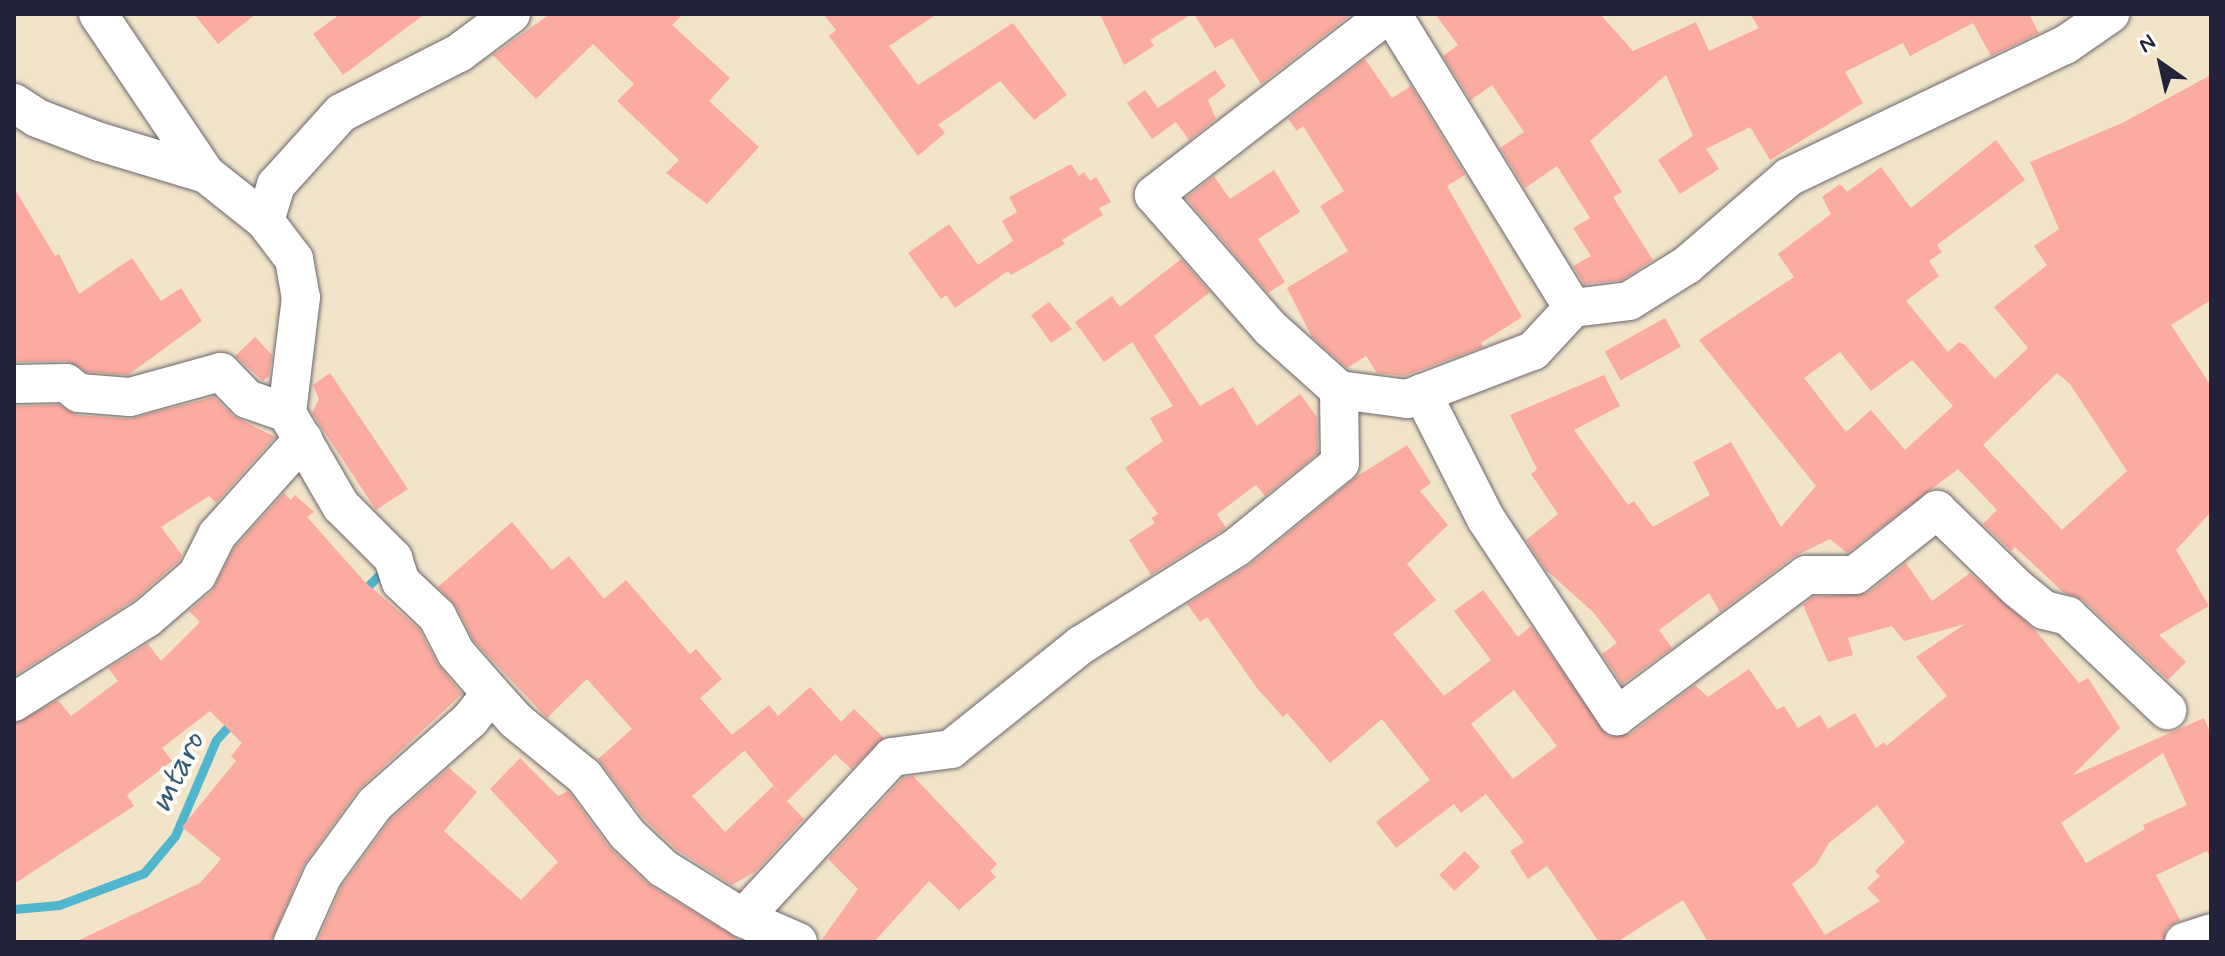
<!DOCTYPE html>
<style>
body{margin:0}
#map{position:relative;width:2225px;height:956px;overflow:hidden;background:#f2e4c9;font-family:Mynerve,sans-serif}
div>[style]{position:absolute}
[style*='--x']{left:calc(var(--x)*1px);top:calc(var(--y)*1px);width:calc(var(--w)*1px);rotate:calc(var(--a)*1deg)}
.stream>*{height:9px;margin:-4.5px;padding:0 4.5px;transform-origin:4.5px;border-radius:4.5px;background:#4fb6cd}
.building>*{inset:0;background:#fbaba0;transform-origin:0 0}
.roads{filter:drop-shadow(0 0 2px #6b666d) drop-shadow(0 0 2px #6b666d)}
.minor>*{height:38px;margin:-19px;padding:0 19px;transform-origin:19px;border-radius:19px;background:#fff}
span{translate:-50% -50%;white-space:nowrap;text-align:center;line-height:1.15;-webkit-text-stroke:8px #fdfcf7;paint-order:stroke}
.water-label{font-size:34px;color:#345d75;font-style:italic}
.frame{position:absolute;inset:0;border:16px solid #22223b;pointer-events:none}
.north{position:absolute;left:2121px;top:24px;width:80px;height:80px;-webkit-text-stroke:6px #fdfcf7;paint-order:stroke;rotate:326deg;font-size:22px;font-weight:700;line-height:32px;text-align:center;color:#22223b}
.north::after{content:'';display:block;margin:auto;width:28px;height:36px;background:#22223b;clip-path:polygon(50% 0,100% 100%,50% 72%,0 100%)}
</style>
<div id="map">
<div class="stream">
<i style="--x:360;--y:594;--w:37;--a:-45"></i>
<i style="--x:14;--y:909;--w:45;--a:-5.1"></i>
<i style="--x:59;--y:905;--w:91;--a:-20.6"></i>
<i style="--x:144;--y:873;--w:48;--a:-50"></i>
<i style="--x:175;--y:836;--w:104;--a:-66.9"></i>
<i style="--x:216;--y:740;--w:27;--a:-48"></i>
</div>
<div class="building">
<i style="clip-path:polygon(194px 14px,256px 14px,218px 44px)"></i>
<i style="clip-path:polygon(340px 14px,425px 14px,343px 75px,313px 34px)"></i>
<i style="clip-path:polygon(550px 14px,683px 14px,672px 25px,730px 78px,709px 101px,759px 147px,707px 204px,666px 173px,679px 160px,617px 101px,634px 84px,593px 44px,536px 99px,493px 55px)"></i>
<i style="clip-path:polygon(823px 14px,937px 14px,889px 46px,918px 85px,1013px 23px,1067px 95px,1034px 120px,1000px 81px,938px 125px,945px 133px,918px 156px,829px 36px,836px 30px)"></i>
<i style="clip-path:polygon(1100px 14px,1192px 14px,1150px 40px,1154px 46px,1124px 65px)"></i>
<i style="clip-path:polygon(1194px 14px,1352px 14px,1261px 84px,1232px 38px,1215px 48px)"></i>
<i style="clip-path:polygon(1435px 14px,1600px 14px,1633px 51px,1696px 22px,1709px 51px,1759px 28px,1750px 14px,2029px 14px,2039px 33px,1991px 56px,1973px 23px,1910px 56px,1903px 43px,1845px 72px,1863px 103px,1770px 160px,1750px 127px,1706px 149px,1719px 169px,1680px 194px,1658px 160px,1693px 136px,1666px 75px,1590px 141px,1622px 192px,1613px 197px,1653px 260px,1622px 280px,1584px 284px,1573px 266px,1591px 256px,1573px 228px,1590px 218px,1557px 166px,1525px 188px,1500px 148px,1524px 132px,1492px 85px,1471px 100px,1443px 56px,1458px 45px)"></i>
<i style="clip-path:polygon(1365px 59px,1392px 98px,1411px 86px,1465px 175px,1447px 186px,1522px 317px,1481px 343px,1483px 347px,1404px 376px,1377px 373px,1366px 356px,1347px 368px,1312px 337px,1287px 288px,1348px 251px,1320px 206px,1344px 191px,1303px 126px,1297px 131px,1288px 119px)"></i>
<i style="clip-path:polygon(1215px 70px,1226px 86px,1208px 100px,1216px 119px,1189px 140px,1176px 122px,1152px 139px,1127px 103px,1145px 90px,1158px 108px)"></i>
<i style="clip-path:polygon(evenodd,2211px 75px,2211px 300px,2171px 325px,2211px 386px,2211px 512px,2176px 550px,2209px 606px,2159px 635px,2186px 662px,2168px 680px,2083px 600px,2063px 592px,2015px 547px,2011px 551px,1983px 524px,1997px 510px,1958px 469px,1847px 553px,1830px 539px,1793px 557px,1720px 612px,1709px 593px,1659px 630px,1672px 648px,1622px 684px,1602px 654px,1617px 643px,1593px 612px,1546px 570px,1526px 540px,1558px 514px,1531px 474px,1537px 469px,1510px 415px,1604px 375px,1620px 406px,1574px 430px,1628px 505px,1634px 501px,1653px 527px,1710px 495px,1693px 462px,1731px 442px,1781px 527px,1816px 486px,1699px 340px,1794px 277px,1778px 254px,1831px 214px,1822px 197px,1840px 184px,1847px 192px,1881px 167px,1911px 208px,1996px 140px,2025px 180px,1937px 245px,1942px 252px,1929px 261px,1939px 276px,1906px 301px,1948px 352px,1959px 342px,1965px 345px,1995px 379px,2028px 348px,1994px 307px,2047px 265px,2034px 246px,2059px 229px,2030px 162px,2122px 123px,2211px 75px,1840px 352px,1871px 391px,1912px 360px,1953px 406px,1905px 450px,1871px 410px,1846px 432px,1804px 378px,1840px 352px,2211px 75px,2057px 373px,2070px 384px,2127px 471px,2062px 530px,1983px 445px,2057px 373px)"></i>
<i style="clip-path:polygon(1071px 164px,1079px 176px,1084px 172px,1090px 181px,1096px 177px,1111px 202px,1099px 208px,1103px 215px,1062px 240px,1065px 244px,1011px 275px,1008px 271px,955px 308px,946px 295px,941px 299px,908px 253px,949px 224px,978px 265px,1013px 241px,1002px 221px,1017px 212px,1009px 197px)"></i>
<i style="clip-path:polygon(1274px 170px,1300px 212px,1258px 239px,1285px 282px,1268px 293px,1186px 198px,1214px 176px,1230px 199px)"></i>
<i style="clip-path:polygon(14px 188px,55px 256px,59px 254px,79px 294px,132px 258px,161px 301px,181px 288px,202px 321px,128px 375px,87px 372px,66px 361px,14px 362px)"></i>
<i style="clip-path:polygon(1181px 259px,1210px 292px,1154px 336px,1200px 406px,1233px 387px,1257px 426px,1300px 394px,1317px 417px,1318px 453px,1265px 496px,1256px 485px,1217px 514px,1226px 528px,1151px 575px,1129px 540px,1155px 523px,1151px 518px,1158px 514px,1125px 468px,1163px 441px,1150px 418px,1173px 406px,1132px 342px,1104px 362px,1075px 322px,1112px 296px,1120px 307px)"></i>
<i style="clip-path:polygon(1049px 302px,1072px 329px,1051px 343px,1031px 315px)"></i>
<i style="left:1665px;top:318px;width:33px;height:69px;rotate:61deg"></i>
<i style="clip-path:polygon(255px 337px,272px 355px,269px 376px,263px 381px,235px 356px)"></i>
<i style="clip-path:polygon(330px 373px,408px 489px,376px 510px,312px 413px,319px 399px,313px 385px)"></i>
<i style="clip-path:polygon(214px 397px,232px 415px,275px 437px,216px 503px,209px 496px,161px 527px,182px 555px,179px 561px,134px 600px,14px 676px,14px 406px,59px 405px,77px 415px,129px 419px)"></i>
<i style="clip-path:polygon(evenodd,1407px 445px,1431px 483px,1420px 491px,1448px 525px,1407px 564px,1436px 600px,1393px 634px,1444px 696px,1491px 660px,1454px 611px,1483px 590px,1518px 637px,1531px 626px,1608px 736px,1630px 734px,1695px 685px,1708px 697px,1749px 669px,1777px 710px,1784px 706px,1798px 728px,1820px 715px,1828px 729px,1855px 713px,1876px 748px,1884px 742px,1886px 746px,1947px 696px,1916px 657px,1965px 624px,1904px 641px,1892px 626px,1848px 638px,1853px 655px,1828px 662px,1803px 605px,1813px 597px,1868px 593px,1906px 563px,1932px 601px,1970px 573px,2035px 630px,2079px 683px,2088px 678px,2120px 728px,2072px 776px,2204px 718px,2211px 735px,2211px 859px,2207px 851px,2156px 875px,2180px 920px,2167px 928px,2163px 942px,1708px 942px,1683px 900px,1617px 942px,1599px 942px,1547px 866px,1528px 879px,1510px 851px,1524px 842px,1486px 794px,1461px 813px,1454px 804px,1396px 848px,1376px 822px,1430px 780px,1382px 719px,1330px 763px,1287px 713px,1283px 717px,1257px 688px,1207px 617px,1200px 622px,1187px 604px,1251px 564px,1356px 477px,1407px 445px,1514px 690px,1557px 746px,1513px 779px,1471px 724px,1514px 690px,1407px 445px,2163px 753px,2187px 805px,2143px 825px,2145px 829px,2086px 863px,2061px 823px,2163px 753px,1407px 445px,1877px 805px,1905px 842px,1875px 871px,1880px 876px,1867px 888px,1880px 901px,1825px 935px,1792px 884px,1816px 865px,1829px 843px,1877px 805px)"></i>
<i style="clip-path:polygon(284px 493px,291px 500px,295px 495px,314px 512px,307px 517px,365px 582px,419px 629px,437px 663px,462px 694px,357px 791px,303px 866px,271px 942px,75px 942px,200px 883px,221px 859px,182px 827px,236px 761px,231px 756px,242px 743px,210px 711px,162px 748px,172px 761px,127px 795px,134px 806px,14px 884px,14px 724px,58px 700px,71px 716px,118px 681px,108px 668px,148px 644px,161px 661px,200px 622px,189px 611px,212px 591px,235px 547px)"></i>
<i style="clip-path:polygon(512px 522px,552px 570px,569px 556px,604px 599px,626px 580px,690px 654px,696px 649px,722px 679px,700px 698px,745px 750px,692px 796px,725px 832px,773px 786px,782px 796px,732px 735px,769px 705px,778px 716px,810px 687px,841px 722px,854px 709px,884px 738px,851px 769px,835px 754px,787px 801px,804px 819px,756px 871px,732px 885px,677px 850px,644px 819px,598px 759px,632px 729px,587px 679px,547px 718px,474px 641px,456px 606px,438px 587px)"></i>
<i style="clip-path:polygon(520px 758px,558px 796px,568px 791px,609px 847px,648px 884px,743px 942px,317px 942px,342px 886px,391px 819px,449px 768px,477px 792px,444px 831px,521px 900px,558px 862px,490px 789px)"></i>
<i style="clip-path:polygon(913px 776px,997px 864px,990px 871px,996px 877px,959px 910px,929px 881px,874px 942px,820px 942px,858px 889px,828px 859px,903px 778px)"></i>
<i style="left:1465px;top:851px;width:22px;height:35px;rotate:47deg"></i>
</div>
<div class="roads">
<div class="minor">
<i style="--x:98;--y:14;--w:193;--a:56"></i>
<i style="--x:1388;--y:14;--w:296;--a:142.3"></i>
<i style="--x:1154;--y:195;--w:176;--a:48.9"></i>
<i style="--x:1270;--y:328;--w:93;--a:41.9"></i>
<i style="--x:1339;--y:390;--w:69;--a:7.5"></i>
<i style="--x:1407;--y:399;--w:135;--a:-20.9"></i>
<i style="--x:1533;--y:351;--w:59;--a:-47.1"></i>
<i style="--x:1392;--y:14;--w:345;--a:58.4"></i>
<i style="--x:1573;--y:308;--w:56;--a:-7.1"></i>
<i style="--x:1629;--y:301;--w:68;--a:-31.8"></i>
<i style="--x:1687;--y:265;--w:135;--a:-40.8"></i>
<i style="--x:1789;--y:177;--w:306;--a:-25.6"></i>
<i style="--x:2065;--y:45;--w:55;--a:-34.6"></i>
<i style="--x:14;--y:103;--w:27;--a:33"></i>
<i style="--x:37;--y:118;--w:67;--a:20.9"></i>
<i style="--x:100;--y:142;--w:111;--a:16.8"></i>
<i style="--x:206;--y:174;--w:75;--a:38.5"></i>
<i style="--x:265;--y:221;--w:48;--a:52.7"></i>
<i style="--x:294;--y:259;--w:39;--a:80"></i>
<i style="--x:301;--y:297;--w:117;--a:96.9"></i>
<i style="--x:287;--y:413;--w:108;--a:59.9"></i>
<i style="--x:341;--y:506;--w:74;--a:45"></i>
<i style="--x:393;--y:558;--w:25;--a:72"></i>
<i style="--x:401;--y:582;--w:50;--a:43.4"></i>
<i style="--x:437;--y:616;--w:42;--a:62.8"></i>
<i style="--x:456;--y:653;--w:53;--a:48.8"></i>
<i style="--x:491;--y:693;--w:36;--a:48"></i>
<i style="--x:515;--y:720;--w:89;--a:39.1"></i>
<i style="--x:584;--y:776;--w:72;--a:53.4"></i>
<i style="--x:627;--y:834;--w:50;--a:43.4"></i>
<i style="--x:663;--y:868;--w:94;--a:32"></i>
<i style="--x:743;--y:918;--w:60;--a:23.6"></i>
<i style="--x:265;--y:221;--w:38;--a:-73"></i>
<i style="--x:276;--y:185;--w:97;--a:-47.9"></i>
<i style="--x:341;--y:113;--w:132;--a:-27"></i>
<i style="--x:459;--y:53;--w:65;--a:-36.9"></i>
<i style="--x:14;--y:384;--w:52;--a:-1.1"></i>
<i style="--x:66;--y:383;--w:16;--a:38"></i>
<i style="--x:79;--y:393;--w:51;--a:4.5"></i>
<i style="--x:130;--y:397;--w:94;--a:-15.4"></i>
<i style="--x:221;--y:372;--w:37;--a:46"></i>
<i style="--x:247;--y:399;--w:42;--a:19.3"></i>
<i style="--x:1422;--y:393;--w:141;--a:63.1"></i>
<i style="--x:1486;--y:519;--w:237;--a:56.4"></i>
<i style="--x:1617;--y:716;--w:236;--a:-36.7"></i>
<i style="--x:1806;--y:575;--w:49;--a:0"></i>
<i style="--x:1855;--y:575;--w:105;--a:-38.4"></i>
<i style="--x:1937;--y:510;--w:112;--a:44.3"></i>
<i style="--x:2017;--y:588;--w:35;--a:39"></i>
<i style="--x:2044;--y:610;--w:25;--a:14"></i>
<i style="--x:2068;--y:616;--w:137;--a:43.5"></i>
<i style="--x:14;--y:702;--w:157;--a:-32.3"></i>
<i style="--x:147;--y:618;--w:66;--a:-40.7"></i>
<i style="--x:197;--y:575;--w:45;--a:-63.4"></i>
<i style="--x:217;--y:535;--w:129;--a:-48.1"></i>
<i style="--x:743;--y:918;--w:219;--a:-47.2"></i>
<i style="--x:892;--y:757;--w:60;--a:-7.7"></i>
<i style="--x:951;--y:749;--w:166;--a:-38.7"></i>
<i style="--x:1081;--y:645;--w:184;--a:-32.1"></i>
<i style="--x:1237;--y:547;--w:133;--a:-39.2"></i>
<i style="--x:1340;--y:463;--w:73;--a:-90.8"></i>
<i style="--x:293;--y:942;--w:73;--a:-65.9"></i>
<i style="--x:323;--y:875;--w:88;--a:-53.8"></i>
<i style="--x:375;--y:804;--w:127;--a:-41.5"></i>
<i style="--x:470;--y:720;--w:34;--a:-52"></i>
<i style="--x:2184;--y:942;--w:28;--a:-18"></i>
</div>
</div>
<div class="water-label">
<span style="left:177px;top:772px;rotate:-64deg">mtaro</span>
</div>
<div class="frame"></div>
<div class="north">N</div>
</div>
